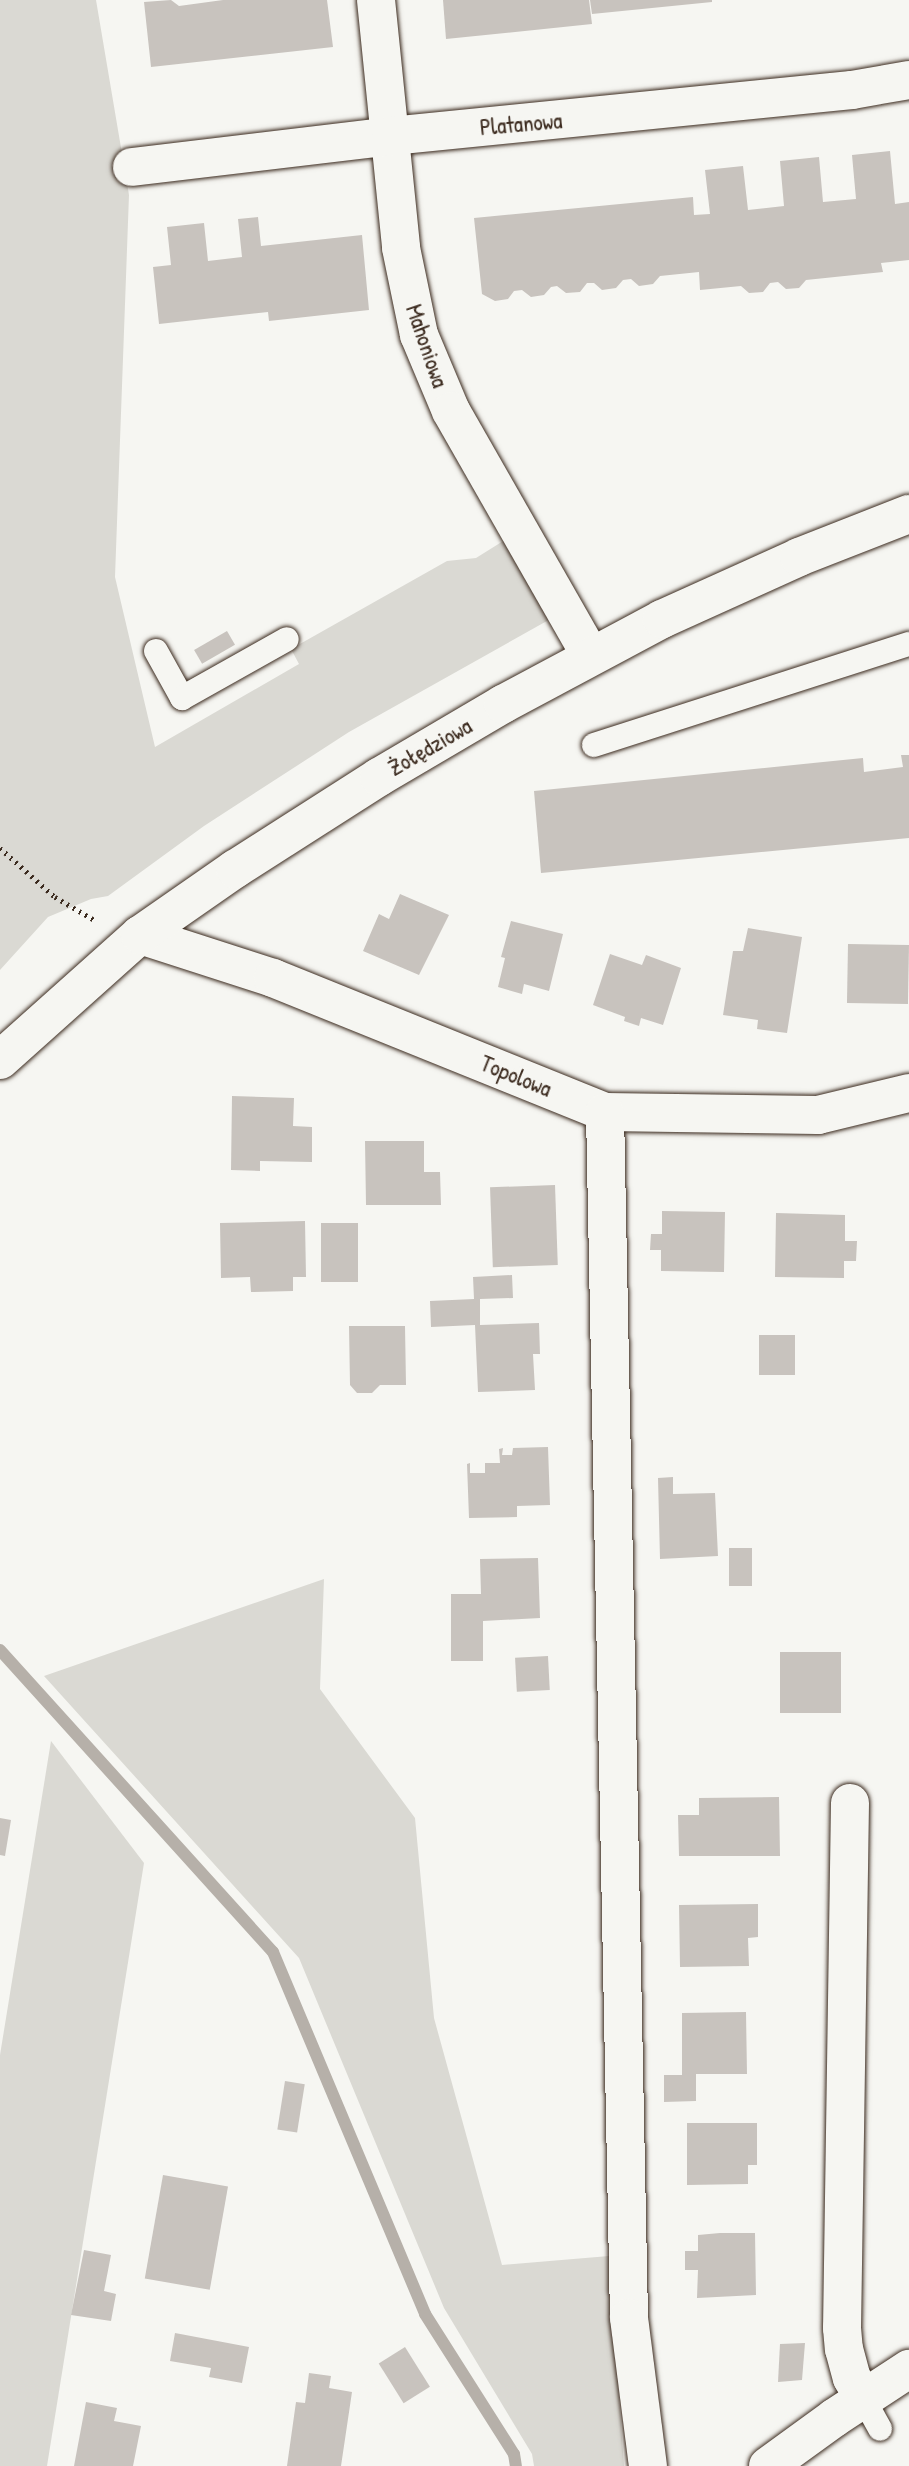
<!DOCTYPE html>
<meta charset="utf-8">
<style>
body{margin:0}
#map{position:relative;width:909px;height:2466px;overflow:hidden;background:#f6f6f2;font-family:"Patrick Hand",sans-serif}
div>[style]{position:absolute}
[style*='--x']{left:calc(var(--x)*1px);top:calc(var(--y)*1px);width:calc(var(--w)*1px);rotate:calc(var(--a)*1deg)}
.green>*{inset:0;background:#dad9d3}
.stream>*{height:12px;margin:-6px;padding:0 6px;transform-origin:6px;border-radius:6px;background:#b6b0a9}
.building>*{inset:0;background:#c8c3be;transform-origin:0 0}
.path>*{height:4.5px;margin-top:-2.25px;transform-origin:0;background:repeating-linear-gradient(90deg,#3b2a1e 0 2px,transparent 0 7px)}
.roads{filter:drop-shadow(0 0 2px #3b2a1e) drop-shadow(0 0 2px #3b2a1e)}
.lane>*{height:24px;margin:-12px;padding:0 12px;transform-origin:12px;border-radius:12px;background:#f6f6f2}
.street>*{height:38px;margin:-19px;padding:0 19px;transform-origin:19px;border-radius:19px;background:#f6f6f2}
.secondary>*{height:38px;margin:-19px;padding:0 19px;transform-origin:19px;border-radius:19px;background:#f6f6f2}
span{translate:-50% -50%;white-space:nowrap;text-align:center;line-height:1.15;-webkit-text-stroke:5px #f6f6f2;paint-order:stroke}
.street-label{font-size:23px;color:#3b2a1e}
</style>
<div id="map">
<div class="green">
<i style="clip-path:polygon(0 0,96px 0,129px 195px,115px 577px,155px 747px,299px 664px,291px 649px,447px 561px,476px 558px,508px 538px,554px 617px,349px 732px,204px 826px,108px 896px,91px 899px,48px 917px,0 970px)"></i>
<i style="clip-path:polygon(324px 1579px,320px 1689px,415px 1818px,434px 2018px,502px 2265px,609px 2256px,624px 2466px,534px 2466px,532px 2454px,444px 2308px,299px 1958px,44px 1676px)"></i>
<i style="clip-path:polygon(51px 1741px,144px 1863px,47px 2466px,0 2466px,0 2055px)"></i>
</div>
<div class="stream">
<i style="--x:0;--y:1650;--w:407;--a:47.9"></i>
<i style="--x:273;--y:1952;--w:393;--a:67.2"></i>
<i style="--x:425;--y:2314;--w:166;--a:57.6"></i>
<i style="--x:514;--y:2454;--w:12;--a:81"></i>
</div>
<div class="building">
<i style="clip-path:polygon(171px 0,179px 6px,223px 0,327px 0,333px 47px,151px 67px,144px 2px)"></i>
<i style="clip-path:polygon(443px 0,589px 0,592px 24px,446px 39px)"></i>
<i style="clip-path:polygon(590px 0,712px 0,712px 2px,592px 14px)"></i>
<i style="clip-path:polygon(890px 151px,895px 204px,909px 202px,909px 260px,881px 263px,883px 272px,806px 280px,799px 288px,786px 289px,778px 282px,770px 283px,763px 292px,749px 293px,741px 286px,700px 290px,699px 272px,660px 276px,653px 284px,639px 286px,631px 279px,623px 280px,616px 288px,602px 290px,594px 283px,587px 283px,580px 292px,566px 293px,557px 286px,551px 287px,544px 295px,531px 297px,522px 290px,514px 291px,508px 299px,495px 301px,482px 294px,474px 218px,693px 197px,694px 215px,710px 214px,705px 170px,743px 166px,748px 210px,784px 206px,780px 161px,819px 157px,823px 202px,856px 199px,852px 155px)"></i>
<i style="clip-path:polygon(258px 217px,261px 246px,362px 235px,369px 310px,269px 321px,268px 312px,159px 324px,153px 267px,171px 265px,167px 227px,204px 223px,208px 261px,242px 257px,238px 219px)"></i>
<i style="left:227px;top:631px;width:16px;height:38px;rotate:60deg"></i>
<i style="clip-path:polygon(901px 755px,909px 755px,909px 838px,541px 873px,534px 791px,863px 758px,864px 772px,903px 767px)"></i>
<i style="clip-path:polygon(400px 894px,449px 915px,419px 975px,363px 951px,379px 914px,389px 919px)"></i>
<i style="clip-path:polygon(511px 921px,563px 934px,549px 991px,524px 984px,522px 994px,498px 987px,505px 958px,501px 957px)"></i>
<i style="clip-path:polygon(748px 928px,802px 937px,787px 1033px,757px 1029px,758px 1020px,723px 1015px,733px 951px,743px 951px)"></i>
<i style="left:848px;top:944px;width:61px;height:59px;rotate:1deg"></i>
<i style="clip-path:polygon(610px 954px,642px 965px,646px 955px,681px 968px,663px 1025px,641px 1018px,639px 1026px,624px 1021px,625px 1017px,593px 1005px)"></i>
<i style="clip-path:polygon(232px 1096px,294px 1098px,293px 1126px,312px 1127px,312px 1162px,260px 1161px,260px 1171px,231px 1170px)"></i>
<i style="clip-path:polygon(365px 1141px,424px 1141px,424px 1172px,440px 1172px,441px 1205px,366px 1205px)"></i>
<i style="left:555px;top:1185px;width:80px;height:65px;rotate:88deg"></i>
<i style="clip-path:polygon(662px 1211px,725px 1212px,724px 1272px,661px 1271px,661px 1250px,650px 1250px,651px 1234px,662px 1234px)"></i>
<i style="clip-path:polygon(776px 1213px,845px 1215px,845px 1241px,857px 1241px,856px 1261px,844px 1261px,844px 1278px,775px 1277px)"></i>
<i style="clip-path:polygon(305px 1221px,306px 1277px,293px 1277px,293px 1291px,251px 1292px,250px 1277px,221px 1278px,220px 1223px)"></i>
<i style="left:321px;top:1223px;width:37px;height:59px"></i>
<i style="clip-path:polygon(512px 1275px,513px 1298px,480px 1299px,480px 1325px,539px 1323px,540px 1354px,533px 1354px,535px 1390px,478px 1392px,475px 1325px,431px 1327px,430px 1301px,474px 1299px,473px 1277px)"></i>
<i style="clip-path:polygon(349px 1326px,405px 1326px,406px 1385px,380px 1385px,372px 1393px,357px 1393px,350px 1385px)"></i>
<i style="left:759px;top:1335px;width:36px;height:40px"></i>
<i style="clip-path:polygon(548px 1447px,550px 1505px,517px 1506px,517px 1517px,469px 1518px,467px 1464px,470px 1463px,470px 1473px,485px 1473px,485px 1463px,500px 1463px,499px 1449px,503px 1448px,502px 1455px,512px 1455px,513px 1448px)"></i>
<i style="clip-path:polygon(673px 1477px,673px 1494px,715px 1493px,718px 1556px,660px 1559px,658px 1478px)"></i>
<i style="left:752px;top:1548px;width:38px;height:23px;rotate:90deg"></i>
<i style="clip-path:polygon(538px 1558px,540px 1618px,483px 1621px,483px 1661px,451px 1661px,451px 1594px,481px 1594px,480px 1559px)"></i>
<i style="left:780px;top:1652px;width:61px;height:61px"></i>
<i style="left:548px;top:1656px;width:34px;height:33px;rotate:87deg"></i>
<i style="clip-path:polygon(779px 1797px,780px 1856px,679px 1856px,678px 1815px,699px 1815px,699px 1798px)"></i>
<i style="clip-path:polygon(0 1818px,11px 1820px,5px 1856px,0 1855px)"></i>
<i style="clip-path:polygon(758px 1904px,758px 1937px,748px 1938px,749px 1966px,680px 1967px,679px 1905px)"></i>
<i style="clip-path:polygon(746px 2012px,747px 2074px,696px 2074px,696px 2101px,664px 2102px,664px 2075px,682px 2075px,682px 2013px)"></i>
<i style="left:285px;top:2081px;width:20px;height:49px;rotate:9deg"></i>
<i style="clip-path:polygon(687px 2123px,757px 2123px,757px 2165px,748px 2165px,748px 2184px,687px 2185px)"></i>
<i style="left:163px;top:2175px;width:66px;height:105px;rotate:10deg"></i>
<i style="clip-path:polygon(720px 2233px,755px 2233px,756px 2295px,697px 2298px,698px 2270px,685px 2270px,685px 2251px,698px 2251px,698px 2235px)"></i>
<i style="clip-path:polygon(84px 2250px,111px 2255px,104px 2291px,116px 2294px,111px 2321px,71px 2315px)"></i>
<i style="clip-path:polygon(175px 2333px,249px 2347px,242px 2383px,209px 2377px,211px 2368px,170px 2361px)"></i>
<i style="clip-path:polygon(805px 2343px,802px 2380px,778px 2382px,780px 2344px)"></i>
<i style="left:405px;top:2347px;width:47px;height:31px;rotate:58deg"></i>
<i style="clip-path:polygon(309px 2373px,331px 2376px,329px 2388px,352px 2392px,341px 2466px,287px 2466px,296px 2402px,305px 2403px)"></i>
<i style="clip-path:polygon(86px 2402px,117px 2408px,114px 2421px,141px 2426px,133px 2466px,74px 2466px)"></i>
</div>
<div class="path">
<i style="--x:0;--y:848;--w:74;--a:41.7"></i>
<i style="--x:55;--y:897;--w:48;--a:30.3"></i>
</div>
<div class="roads">
<div class="lane">
<i style="--x:156;--y:651;--w:54;--a:61"></i>
<i style="--x:182;--y:698;--w:120;--a:-29.3"></i>
<i style="--x:594;--y:745;--w:331;--a:-17.8"></i>
<i style="--x:863;--y:2398;--w:35;--a:61"></i>
</div>
<div class="street">
<i style="--x:376;--y:0;--w:249;--a:84.2"></i>
<i style="--x:401;--y:248;--w:89;--a:78.3"></i>
<i style="--x:419;--y:335;--w:82;--a:67.2"></i>
<i style="--x:451;--y:411;--w:282;--a:60.3"></i>
<i style="--x:132;--y:167;--w:261;--a:-6.8"></i>
<i style="--x:391;--y:136;--w:463;--a:-5.7"></i>
<i style="--x:852;--y:90;--w:58;--a:-10"></i>
<i style="--x:140;--y:935;--w:140;--a:17.9"></i>
<i style="--x:273;--y:978;--w:358;--a:22"></i>
<i style="--x:605;--y:1112;--w:213;--a:0.8"></i>
<i style="--x:818;--y:1115;--w:94;--a:-13.6"></i>
<i style="--x:605;--y:1112;--w:1206;--a:88.86"></i>
<i style="--x:629;--y:2318;--w:149;--a:82.7"></i>
<i style="--x:850;--y:1803;--w:525;--a:90.87"></i>
<i style="--x:842;--y:2328;--w:21;--a:85"></i>
<i style="--x:844;--y:2349;--w:30;--a:75"></i>
<i style="--x:852;--y:2378;--w:23;--a:61"></i>
<i style="--x:768;--y:2466;--w:82;--a:-36"></i>
<i style="--x:834;--y:2418;--w:90;--a:-33.2"></i>
</div>
<div class="secondary">
<i style="--x:0;--y:1060;--w:188;--a:-41.8"></i>
<i style="--x:140;--y:935;--w:116;--a:-34.8"></i>
<i style="--x:235;--y:869;--w:171;--a:-32.6"></i>
<i style="--x:379;--y:777;--w:144;--a:-30.5"></i>
<i style="--x:503;--y:704;--w:180;--a:-28.1"></i>
<i style="--x:662;--y:619;--w:150;--a:-24.3"></i>
<i style="--x:799;--y:557;--w:118;--a:-21.4"></i>
</div>
</div>
<div class="street-label">
<span style="left:521px;top:124px;rotate:-5deg">Platanowa</span>
<span style="left:427px;top:346px;rotate:71deg">Mahoniowa</span>
<span style="left:430px;top:747px;rotate:-30deg">Żołędziowa</span>
<span style="left:516px;top:1076px;rotate:22deg">Topolowa</span>
</div>
</div>
